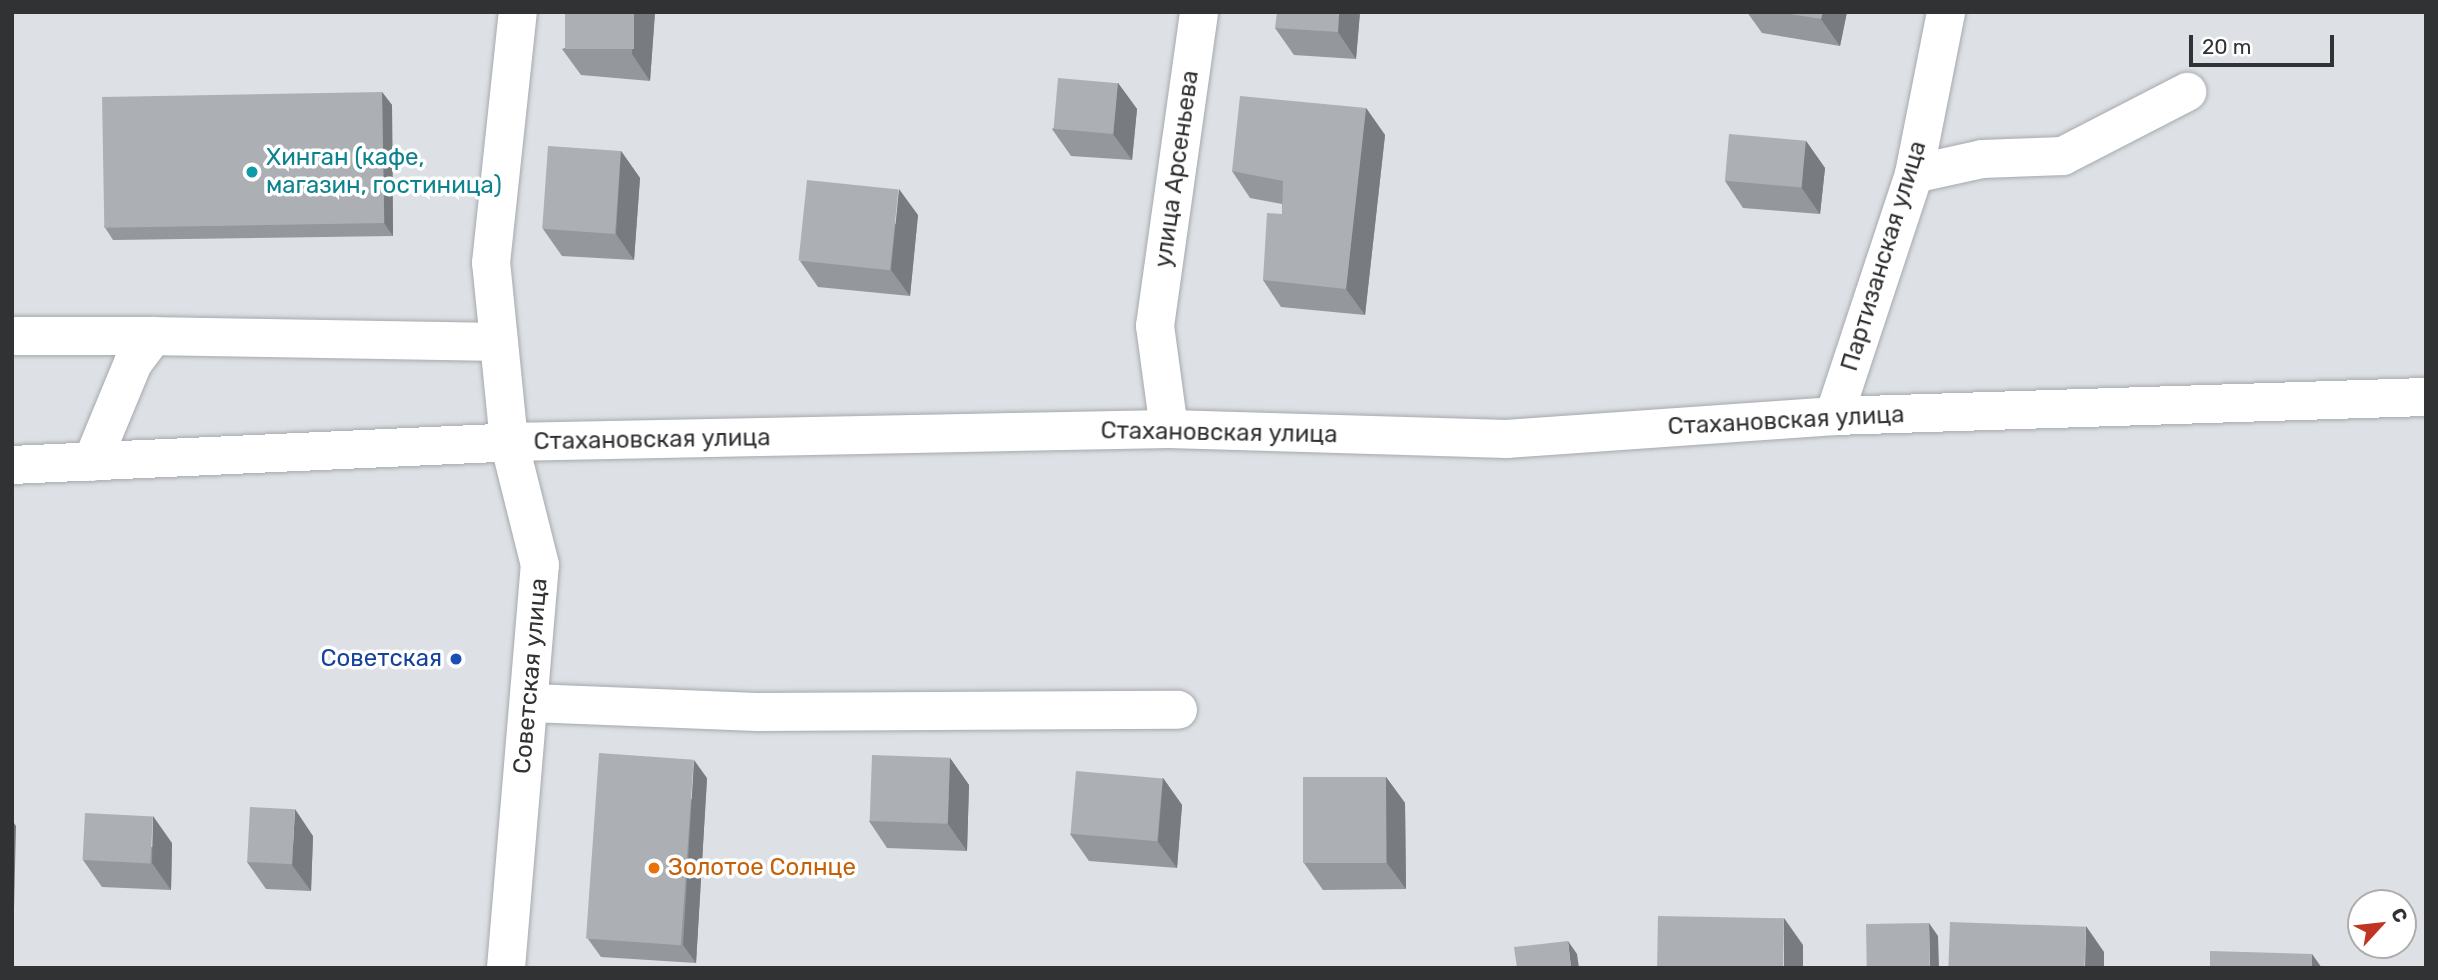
<!DOCTYPE html>
<meta charset="utf-8">
<style>
body{margin:0}
#map{position:relative;width:2438px;height:980px;overflow:hidden;background:#dde1e6;font-family:Rubik,sans-serif}
div>[style]{position:absolute}
[style*='--x']{left:calc(var(--x)*1px);top:calc(var(--y)*1px);width:calc(var(--w)*1px);rotate:calc(var(--a)*1deg)}
.roads{filter:drop-shadow(0 0 2px #a5a9ad) drop-shadow(0 0 2px #a5a9ad)}
.minor>*{height:38px;margin:-19px;padding:0 19px;transform-origin:19px;border-radius:19px;background:#fff}
.major>*{height:38px;margin:-19px;padding:0 19px;transform-origin:19px;border-radius:19px;background:#fff}
.wall>*{inset:0;background:#94979c}
.shaded-wall>*{inset:0;background:#787b7f}
.building>*{inset:0;background:#acb0b5;transform-origin:0 0}
.dots>*{width:19px;height:19px;translate:-50% -50%;box-sizing:border-box;border:4px solid #fff;border-radius:50%}
span{translate:-50% -50%;white-space:nowrap;text-align:center;line-height:1.15;-webkit-text-stroke:7px #fff;paint-order:stroke}
.culture-label{font-size:24px;color:#0d838f}
.left{translate:0 -50%;text-align:left}
.street-label{font-size:24px;color:#313234}
.transit-label{font-size:24px;color:#164399}
.right{translate:-100% -50%;text-align:right}
.food-label{font-size:24px;color:#c56008}
.frame{position:absolute;inset:0;border:14px solid #313234;pointer-events:none}
.north{position:absolute;left:2347px;top:889px;width:70px;height:70px;box-sizing:border-box;background:#fff;border:2px solid #adadae;border-radius:50%;rotate:63deg;font-size:19px;font-weight:700;line-height:28px;text-align:center;color:#313234}
.north::after{content:'';display:block;margin:auto;width:24px;height:32px;background:#c03423;clip-path:polygon(50% 0,100% 100%,50% 72%,0 100%)}
.scale{position:absolute;left:2189px;top:35px;width:145px;height:32px;box-sizing:border-box;border:4px solid #313234;border-top:0;padding-left:9px;font-size:21px;line-height:24px;white-space:nowrap;color:#313234;-webkit-text-stroke:5px #fff;paint-order:stroke}
</style>
<div id="map">
<div class="roads">
<div class="minor">
<i style="--x:1914;--y:174;--w:70;--a:-12.4"></i>
<i style="--x:1982;--y:159;--w:81;--a:-2.1"></i>
<i style="--x:2063;--y:156;--w:140;--a:-27.3"></i>
<i style="--x:12;--y:336;--w:141;--a:0"></i>
<i style="--x:1834;--y:416;--w:255;--a:-71.7"></i>
<i style="--x:1914;--y:174;--w:165;--a:-78.8"></i>
<i style="--x:1169;--y:429;--w:104;--a:-97.7"></i>
<i style="--x:1155;--y:326;--w:317;--a:-82"></i>
<i style="--x:92;--y:462;--w:107;--a:-67.5"></i>
<i style="--x:133;--y:363;--w:34;--a:-53"></i>
<i style="--x:153;--y:336;--w:343;--a:1"></i>
<i style="--x:531;--y:703;--w:226;--a:2.3"></i>
<i style="--x:757;--y:712;--w:421;--a:-0.3"></i>
<i style="--x:506;--y:968;--w:404;--a:-85.2"></i>
<i style="--x:540;--y:565;--w:127;--a:-104.1"></i>
<i style="--x:509;--y:442;--w:180;--a:-95.7"></i>
<i style="--x:491;--y:263;--w:252;--a:-83.9"></i>
</div>
<div class="major">
<i style="--x:12;--y:465;--w:498;--a:-2.6"></i>
<i style="--x:509;--y:442;--w:660;--a:-1.13"></i>
<i style="--x:1169;--y:429;--w:338;--a:1.7"></i>
<i style="--x:1507;--y:439;--w:328;--a:-4"></i>
<i style="--x:1834;--y:416;--w:592;--a:-1.84"></i>
</div>
</div>
<div class="wall">
<i style="clip-path:polygon(655px 12px,650px 81px,581px 75px,562px 49px)"></i>
<i style="clip-path:polygon(1360px 12px,1356px 59px,1294px 55px,1275px 28px)"></i>
<i style="clip-path:polygon(1747px 12px,1847px 12px,1840px 46px,1762px 33px)"></i>
<i style="clip-path:polygon(1118px 83px,1137px 109px,1132px 160px,1071px 156px,1052px 129px)"></i>
<i style="clip-path:polygon(382px 92px,392px 105px,393px 236px,113px 240px,104px 226px)"></i>
<i style="clip-path:polygon(1366px 108px,1385px 135px,1365px 315px,1281px 307px,1263px 280px,1282px 214px,1282px 204px,1250px 198px,1232px 171px)"></i>
<i style="clip-path:polygon(1806px 141px,1825px 168px,1820px 214px,1743px 208px,1725px 181px)"></i>
<i style="clip-path:polygon(621px 151px,640px 178px,634px 260px,562px 256px,543px 229px)"></i>
<i style="clip-path:polygon(918px 215px,910px 296px,818px 287px,800px 261px)"></i>
<i style="clip-path:polygon(950px 758px,969px 785px,967px 851px,887px 848px,869px 821px)"></i>
<i style="clip-path:polygon(1386px 777px,1405px 803px,1406px 889px,1323px 890px,1304px 863px)"></i>
<i style="clip-path:polygon(707px 778px,696px 963px,601px 957px,588px 939px)"></i>
<i style="clip-path:polygon(1163px 778px,1182px 805px,1177px 868px,1089px 861px,1070px 834px)"></i>
<i style="clip-path:polygon(313px 836px,311px 891px,266px 889px,247px 862px)"></i>
<i style="clip-path:polygon(172px 843px,171px 890px,102px 887px,83px 860px)"></i>
</div>
<div class="shaded-wall">
<i style="clip-path:polygon(634px 12px,655px 12px,650px 81px,632px 54px)"></i>
<i style="clip-path:polygon(1339px 12px,1360px 12px,1356px 59px,1338px 32px)"></i>
<i style="clip-path:polygon(1823px 12px,1847px 12px,1840px 46px,1821px 19px)"></i>
<i style="clip-path:polygon(1118px 83px,1137px 109px,1132px 160px,1113px 134px)"></i>
<i style="clip-path:polygon(382px 92px,392px 105px,393px 236px,384px 223px)"></i>
<i style="clip-path:polygon(1366px 108px,1385px 135px,1365px 315px,1346px 289px)"></i>
<i style="clip-path:polygon(1806px 141px,1825px 168px,1820px 214px,1801px 187px)"></i>
<i style="clip-path:polygon(621px 151px,640px 178px,634px 260px,616px 234px)"></i>
<i style="clip-path:polygon(899px 189px,918px 215px,910px 296px,891px 270px)"></i>
<i style="clip-path:polygon(950px 758px,969px 785px,967px 851px,948px 824px)"></i>
<i style="clip-path:polygon(694px 760px,707px 778px,696px 963px,683px 945px)"></i>
<i style="clip-path:polygon(1386px 777px,1405px 803px,1406px 889px,1387px 863px)"></i>
<i style="clip-path:polygon(1163px 778px,1182px 805px,1177px 868px,1158px 842px)"></i>
<i style="clip-path:polygon(295px 809px,313px 836px,311px 891px,292px 865px)"></i>
<i style="clip-path:polygon(153px 816px,172px 843px,171px 890px,152px 863px)"></i>
<i style="clip-path:polygon(12px 820px,16px 826px,14px 908px,12px 906px)"></i>
<i style="clip-path:polygon(1784px 918px,1803px 945px,1803px 968px,1784px 968px)"></i>
<i style="clip-path:polygon(1929px 923px,1938px 936px,1939px 968px,1930px 968px)"></i>
<i style="clip-path:polygon(2086px 926px,2104px 952px,2104px 968px,2085px 968px)"></i>
<i style="clip-path:polygon(1568px 941px,1577px 954px,1579px 968px,1571px 968px)"></i>
<i style="clip-path:polygon(2312px 954px,2322px 968px,2312px 968px)"></i>
</div>
<div class="building">
<i style="left:565px;top:12px;width:69px;height:37px"></i>
<i style="clip-path:polygon(1277px 12px,1339px 12px,1338px 32px,1275px 28px)"></i>
<i style="clip-path:polygon(1778px 12px,1823px 12px,1821px 19px)"></i>
<i style="left:1058px;top:78px;width:60px;height:51px;rotate:5deg"></i>
<i style="left:382px;top:92px;width:131px;height:280px;rotate:89deg"></i>
<i style="clip-path:polygon(1240px 96px,1366px 108px,1346px 289px,1263px 280px,1267px 213px,1282px 214px,1283px 181px,1232px 171px)"></i>
<i style="left:1729px;top:134px;width:77px;height:47px;rotate:5deg"></i>
<i style="left:548px;top:146px;width:73px;height:83px;rotate:4deg"></i>
<i style="left:807px;top:180px;width:92px;height:81px;rotate:6deg"></i>
<i style="left:599px;top:753px;width:95px;height:186px;rotate:4deg"></i>
<i style="left:872px;top:755px;width:78px;height:66px;rotate:2deg"></i>
<i style="left:1076px;top:771px;width:87px;height:63px;rotate:5deg"></i>
<i style="left:1303px;top:777px;width:83px;height:86px"></i>
<i style="left:250px;top:807px;width:45px;height:55px;rotate:3deg"></i>
<i style="left:85px;top:813px;width:68px;height:47px;rotate:3deg"></i>
<i style="left:1658px;top:916px;width:126px;height:52px;rotate:1deg"></i>
<i style="left:1950px;top:922px;width:136px;height:46px;rotate:2deg"></i>
<i style="left:1929px;top:923px;width:45px;height:63px;rotate:89deg"></i>
<i style="clip-path:polygon(1568px 941px,1571px 968px,1517px 968px,1514px 947px)"></i>
<i style="clip-path:polygon(2210px 951px,2312px 954px,2312px 968px,2210px 968px)"></i>
</div>
<div class="dots">
<i style="left:252px;top:172px;background:#0f9aa8"></i>
<i style="left:456px;top:659px;background:#1a4fb4"></i>
<i style="left:654px;top:868px;background:#e8710a"></i>
</div>
<div class="culture-label">
<span class="left" style="left:266px;top:172px">Хинган (кафе,<br>магазин, гостиница)</span>
</div>
<div class="street-label">
<span style="left:1177px;top:169px;rotate:-82deg">улица Арсеньева</span>
<span style="left:1884px;top:256px;rotate:-73deg">Партизанская улица</span>
<span style="left:1786px;top:421px;rotate:-3deg">Стахановская улица</span>
<span style="left:1219px;top:433px;rotate:1deg">Стахановская улица</span>
<span style="left:652px;top:440px;rotate:-1deg">Стахановская улица</span>
<span style="left:531px;top:676px;rotate:-85deg">Советская улица</span>
</div>
<div class="transit-label">
<span class="right" style="left:442px;top:659px">Советская</span>
</div>
<div class="food-label">
<span class="left" style="left:668px;top:868px">Золотое Солнце</span>
</div>
<div class="frame"></div>
<div class="north">С</div>
<div class="scale">20 m</div>
</div>
